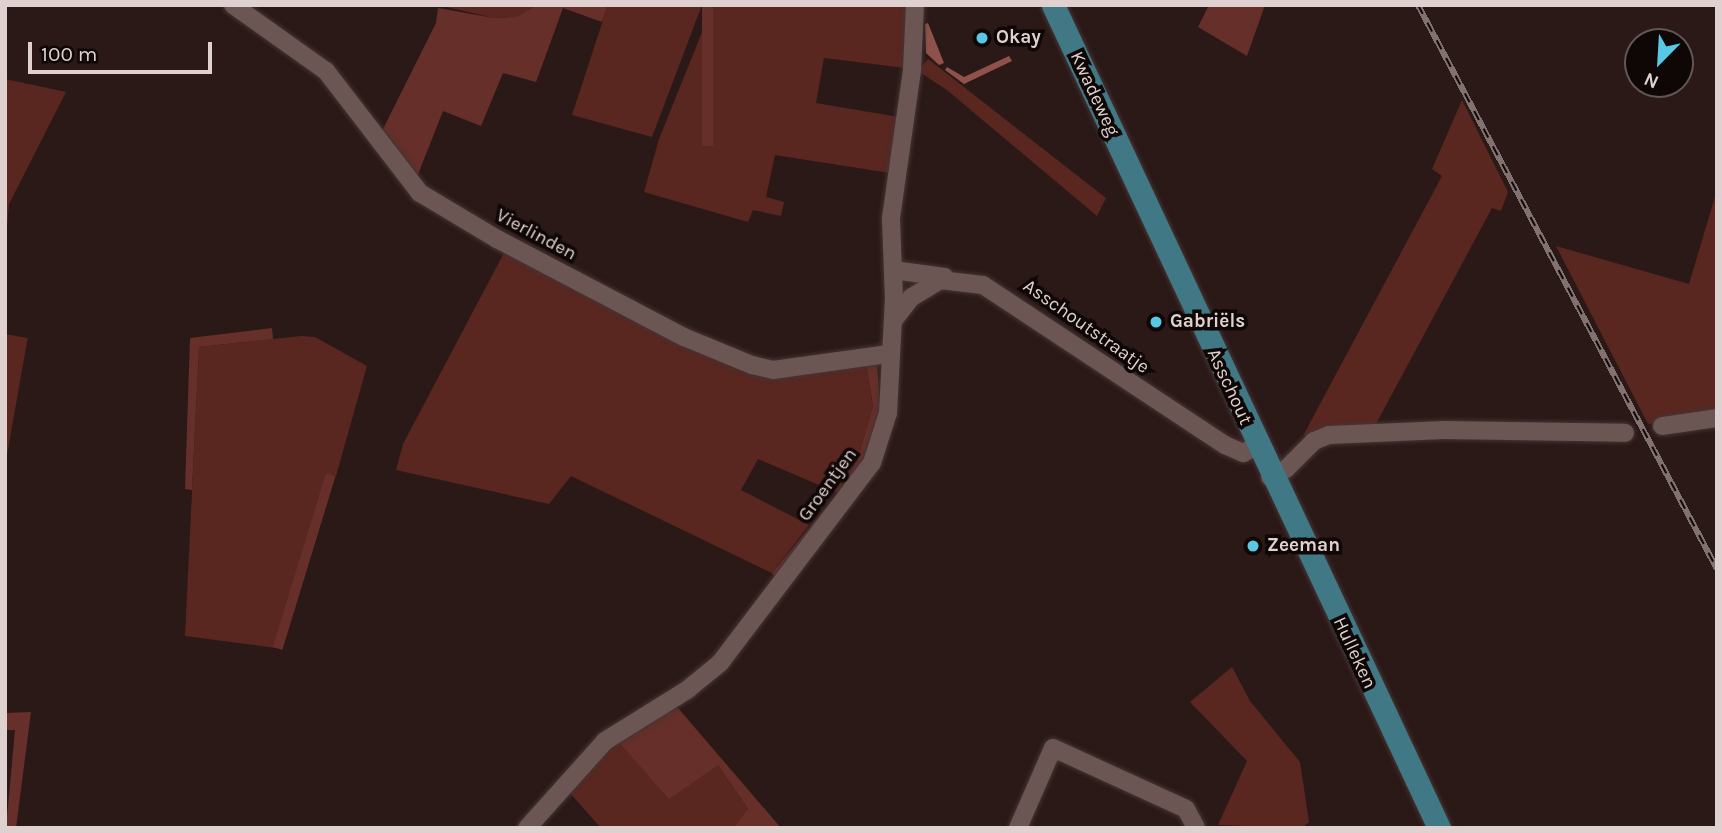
<!DOCTYPE html>
<meta charset="utf-8">
<style>
body{margin:0}
#map{position:relative;width:1722px;height:833px;overflow:hidden;background:#2b1917;font-family:Karla,sans-serif}
div>[style]{position:absolute}
[style*='--x']{left:calc(var(--x)*1px);top:calc(var(--y)*1px);width:calc(var(--w)*1px);rotate:calc(var(--a)*1deg)}
.green>*{inset:0;background:#5a2620;transform-origin:0 0}
.forest>*{inset:0;background:#672f29;transform-origin:0 0}
.water>*{inset:0;background:#8e524a}
.roads{filter:drop-shadow(0 0 2px #433534) drop-shadow(0 0 2px #433534)}
.minor>*{height:18px;margin:-9px;padding:0 9px;transform-origin:9px;border-radius:9px;background:#6c5653}
.major>*{height:23px;margin:-11.5px;padding:0 11.5px;transform-origin:11.5px;border-radius:11.5px;background:#407885}
.rail>*{height:6px;margin-top:-3px;transform-origin:0;background:repeating-linear-gradient(90deg,#0e0706 0 10px,#81716f 0 20px);box-sizing:border-box;border-block:2px solid #81716f}
.dots>*{width:19px;height:19px;translate:-50% -50%;box-sizing:border-box;border:4px solid #0e0706;border-radius:50%}
span{translate:-50% -50%;white-space:nowrap;text-align:center;line-height:1.15;-webkit-text-stroke:7px #0e0706;paint-order:stroke}
.poi-label{font-size:19px;color:#ded1cf;font-weight:700}
.left{translate:0 -50%;text-align:left}
.street-label{font-size:19px;color:#ded1cf}
.frame{position:absolute;inset:0;border:7px solid #ded1cf;pointer-events:none}
.north{position:absolute;left:1624px;top:28px;width:70px;height:70px;box-sizing:border-box;background:#0e0706;border:2px solid #615856;border-radius:50%;rotate:204deg;font-size:19px;font-weight:700;line-height:28px;text-align:center;color:#ded1cf}
.north::after{content:'';display:block;margin:auto;width:24px;height:32px;background:#59c8e5;clip-path:polygon(50% 0,100% 100%,50% 72%,0 100%)}
.scale{position:absolute;left:28px;top:42px;width:184px;height:32px;box-sizing:border-box;border:4px solid #ded1cf;border-top:0;padding-left:9px;font-size:21px;line-height:24px;white-space:nowrap;color:#ded1cf;-webkit-text-stroke:5px #0e0706;paint-order:stroke}
</style>
<div id="map">
<div class="green">
<i style="clip-path:polygon(438px 5px,537px 5px,516px 17px,494px 18px)"></i>
<i style="clip-path:polygon(608px 5px,702px 5px,652px 137px,572px 115px)"></i>
<i style="clip-path:polygon(713px 5px,910px 5px,905px 68px,824px 58px,816px 103px,899px 117px,890px 173px,775px 155px,766px 197px,784px 202px,781px 216px,753px 210px,748px 222px,644px 192px,659px 139px)"></i>
<i style="clip-path:polygon(928px 59px,1106px 198px,1097px 216px,947px 90px,918px 71px)"></i>
<i style="clip-path:polygon(5px 79px,66px 92px,9px 204px,5px 250px)"></i>
<i style="clip-path:polygon(1462px 100px,1508px 192px,1501px 211px,1492px 208px,1376px 424px,1320px 432px,1308px 440px,1304px 434px,1442px 176px,1432px 169px)"></i>
<i style="clip-path:polygon(1717px 190px,1717px 414px,1648px 424px,1556px 246px,1689px 284px)"></i>
<i style="clip-path:polygon(505px 251px,734px 366px,866px 364px,873px 406px,857px 461px,838px 493px,758px 459px,741px 490px,809px 525px,772px 573px,571px 476px,549px 504px,396px 470px,403px 444px)"></i>
<i style="left:5px;top:334px;width:23px;height:146px;rotate:10deg"></i>
<i style="clip-path:polygon(301px 336px,315px 337px,367px 366px,336px 476px,326px 474px,276px 648px,185px 636px,199px 347px)"></i>
<i style="clip-path:polygon(1232px 667px,1250px 701px,1300px 762px,1309px 822px,1302px 828px,1218px 825px,1247px 761px,1190px 702px)"></i>
<i style="clip-path:polygon(616px 739px,718px 765px,748px 809px,742px 820px,734px 828px,601px 828px,570px 793px)"></i>
</div>
<div class="forest">
<i style="clip-path:polygon(537px 5px,608px 5px,602px 22px,563px 8px,536px 82px,503px 73px,481px 126px,443px 111px,415px 182px,380px 135px,436px 23px,438px 8px,494px 18px,516px 17px)"></i>
<i style="left:702px;top:5px;width:11px;height:141px"></i>
<i style="clip-path:polygon(1209px 5px,1265px 5px,1247px 56px,1198px 27px)"></i>
<i style="clip-path:polygon(272px 328px,273px 339px,199px 347px,192px 490px,185px 489px,190px 338px)"></i>
<i style="clip-path:polygon(877px 361px,881px 420px,869px 459px,775px 577px,772px 573px,838px 493px,857px 461px,873px 406px,866px 364px)"></i>
<i style="left:326px;top:473px;width:10px;height:182px;rotate:17deg"></i>
<i style="clip-path:polygon(678px 708px,781px 828px,734px 828px,748px 809px,718px 765px,669px 799px,616px 739px,664px 711px)"></i>
<i style="clip-path:polygon(31px 712px,16px 828px,6px 828px,15px 730px,5px 730px,5px 713px)"></i>
</div>
<div class="water">
<i style="clip-path:polygon(928px 23px,944px 63px,939px 65px,926px 53px,925px 24px)"></i>
<i style="clip-path:polygon(1009px 56px,1012px 61px,964px 84px,945px 70px,947px 67px,964px 77px)"></i>
</div>
<div class="roads">
<div class="minor">
<i style="--x:233;--y:5;--w:114;--a:35.4"></i>
<i style="--x:326;--y:71;--w:154;--a:52.4"></i>
<i style="--x:420;--y:193;--w:90;--a:30.9"></i>
<i style="--x:497;--y:239;--w:211;--a:27.7"></i>
<i style="--x:684;--y:337;--w:74;--a:22.4"></i>
<i style="--x:752;--y:365;--w:22;--a:13"></i>
<i style="--x:773;--y:370;--w:117;--a:-7.9"></i>
<i style="--x:893;--y:270;--w:52;--a:7.7"></i>
<i style="--x:893;--y:321;--w:31;--a:-52"></i>
<i style="--x:912;--y:297;--w:33;--a:-31"></i>
<i style="--x:940;--y:280;--w:43;--a:6.6"></i>
<i style="--x:983;--y:285;--w:290;--a:33.5"></i>
<i style="--x:1225;--y:445;--w:20;--a:24"></i>
<i style="--x:1243;--y:453;--w:15;--a:-28"></i>
<i style="--x:1662;--y:426;--w:56;--a:-8.3"></i>
<i style="--x:1270;--y:477;--w:18;--a:-27"></i>
<i style="--x:1286;--y:469;--w:40;--a:-45"></i>
<i style="--x:1314;--y:441;--w:16;--a:-22"></i>
<i style="--x:1329;--y:435;--w:115;--a:-2.5"></i>
<i style="--x:1444;--y:430;--w:181;--a:0.9"></i>
<i style="--x:527;--y:828;--w:117;--a:-48.1"></i>
<i style="--x:605;--y:741;--w:97;--a:-31.9"></i>
<i style="--x:687;--y:690;--w:43;--a:-39.3"></i>
<i style="--x:720;--y:663;--w:251;--a:-52.8"></i>
<i style="--x:872;--y:463;--w:52;--a:-72.3"></i>
<i style="--x:888;--y:413;--w:113;--a:-87"></i>
<i style="--x:894;--y:300;--w:82;--a:-92.1"></i>
<i style="--x:891;--y:218;--w:149;--a:-81.9"></i>
<i style="--x:912;--y:70;--w:65;--a:-87.4"></i>
<i style="--x:1018;--y:828;--w:87;--a:-66.4"></i>
<i style="--x:1053;--y:748;--w:146;--a:24.6"></i>
<i style="--x:1186;--y:809;--w:21;--a:62"></i>
</div>
<div class="major">
<i style="--x:1053;--y:5;--w:909;--a:64.87"></i>
</div>
</div>
<div class="rail">
<i style="--x:1418;--y:5;--w:638;--a:62.07"></i>
</div>
<div class="dots">
<i style="left:982px;top:38px;background:#59c8e5"></i>
<i style="left:1156px;top:322px;background:#59c8e5"></i>
<i style="left:1253px;top:546px;background:#59c8e5"></i>
</div>
<div class="poi-label">
<span class="left" style="left:996px;top:38px">Okay</span>
<span class="left" style="left:1170px;top:322px">Gabriëls</span>
<span class="left" style="left:1267px;top:546px">Zeeman</span>
</div>
<div class="street-label">
<span style="left:1094px;top:94px;rotate:65deg">Kwadeweg</span>
<span style="left:536px;top:235px;rotate:28deg">Vierlinden</span>
<span style="left:1086px;top:327px;rotate:35deg">Asschoutstraatje</span>
<span style="left:1229px;top:387px;rotate:65deg">Asschout</span>
<span style="left:828px;top:485px;rotate:-54deg">Groentjen</span>
<span style="left:1354px;top:653px;rotate:65deg">Hulleken</span>
</div>
<div class="frame"></div>
<div class="north">N</div>
<div class="scale">100 m</div>
</div>
